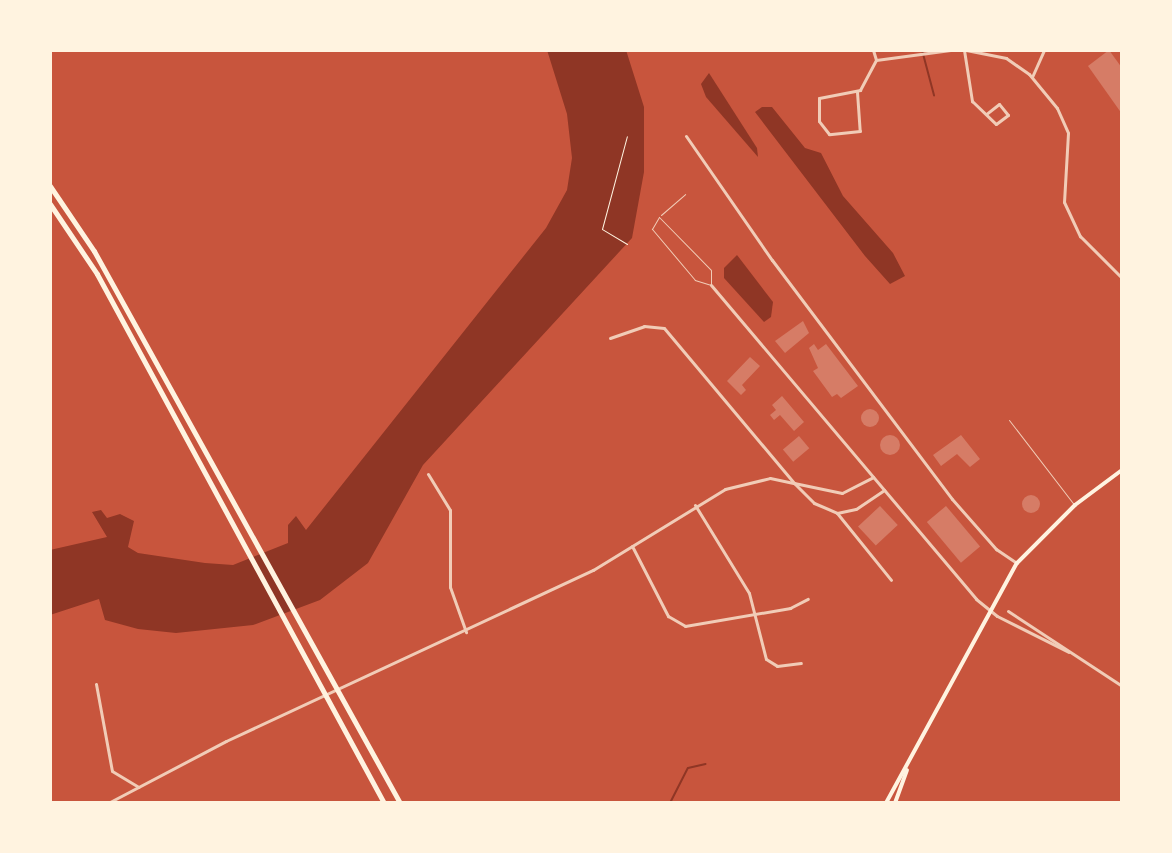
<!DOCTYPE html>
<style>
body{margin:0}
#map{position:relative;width:1172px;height:853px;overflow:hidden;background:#c8553d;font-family:"Fira Sans Condensed",sans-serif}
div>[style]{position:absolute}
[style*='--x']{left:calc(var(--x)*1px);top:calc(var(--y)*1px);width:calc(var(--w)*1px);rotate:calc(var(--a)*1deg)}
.water>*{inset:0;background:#8f3625}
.stream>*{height:2px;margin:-1px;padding:0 1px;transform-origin:1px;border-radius:1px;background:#8f3625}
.building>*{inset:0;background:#d67c66;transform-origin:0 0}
.round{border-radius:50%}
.path>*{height:1px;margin:-0.5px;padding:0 0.5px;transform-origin:0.5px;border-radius:0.5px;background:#fff3e0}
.service>*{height:1px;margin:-0.5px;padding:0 0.5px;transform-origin:0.5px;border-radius:0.5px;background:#f1ccb7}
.minor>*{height:3px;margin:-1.5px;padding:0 1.5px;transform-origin:1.5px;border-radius:1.5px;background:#f1ccb7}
.secondary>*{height:4px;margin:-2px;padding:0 2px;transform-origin:2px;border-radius:2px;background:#fff3e0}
.motorway>*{height:5px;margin:-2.5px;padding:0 2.5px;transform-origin:2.5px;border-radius:2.5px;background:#fff3e0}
span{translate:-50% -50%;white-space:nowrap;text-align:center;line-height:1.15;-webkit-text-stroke:8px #fff3e0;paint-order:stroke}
.frame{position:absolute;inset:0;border:52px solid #fff3e0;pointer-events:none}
</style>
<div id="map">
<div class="water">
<i style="clip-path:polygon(547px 50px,626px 50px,644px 107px,644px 172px,632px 238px,423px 465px,368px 563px,320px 600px,253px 625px,176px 633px,138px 629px,105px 620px,99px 599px,50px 615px,50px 550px,107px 537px,92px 512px,101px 510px,107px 518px,120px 514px,134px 521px,128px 547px,138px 553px,205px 563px,233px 565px,288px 543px,288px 525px,296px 516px,306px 530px,546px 228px,567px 190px,572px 158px,567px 114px)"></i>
<i style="clip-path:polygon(709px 73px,757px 148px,758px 157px,706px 97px,701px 84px)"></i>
<i style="clip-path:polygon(762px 107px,772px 107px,805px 148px,821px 153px,843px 196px,893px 253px,905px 276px,890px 284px,865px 256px,755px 112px)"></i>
<i style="clip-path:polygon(737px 255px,773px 302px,771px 317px,764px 322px,724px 278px,724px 268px)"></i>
</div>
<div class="stream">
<i style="--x:922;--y:50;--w:47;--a:75.1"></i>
<i style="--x:670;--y:803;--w:39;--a:-63"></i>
<i style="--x:688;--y:768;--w:18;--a:-13"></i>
</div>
<div class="building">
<i style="clip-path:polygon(1109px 50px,1122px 68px,1122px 114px,1088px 66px)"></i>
<i style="clip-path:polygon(803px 321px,809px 333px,785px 353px,775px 341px)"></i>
<i style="clip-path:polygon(814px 344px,818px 350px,826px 344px,858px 386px,841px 398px,837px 394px,832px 397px,813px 371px,818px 368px,809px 348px)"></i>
<i style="clip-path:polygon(750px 357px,760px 366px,742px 385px,746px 390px,741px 395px,727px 381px)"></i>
<i style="clip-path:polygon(782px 396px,804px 422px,794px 431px,780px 415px,774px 420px,770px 415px,776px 410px,772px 405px)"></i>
<i class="round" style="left:861px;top:409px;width:18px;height:18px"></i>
<i style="clip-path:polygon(961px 435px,980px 459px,970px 467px,957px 454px,941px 466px,933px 455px)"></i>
<i class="round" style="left:880px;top:435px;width:20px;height:20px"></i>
<i style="left:799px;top:436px;width:16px;height:21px;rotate:50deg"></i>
<i class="round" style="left:1022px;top:495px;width:18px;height:18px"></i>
<i style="left:880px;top:506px;width:26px;height:30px;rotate:47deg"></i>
<i style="left:946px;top:506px;width:53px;height:25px;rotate:50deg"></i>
</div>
<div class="path">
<i style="--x:627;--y:244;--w:29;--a:-149"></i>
<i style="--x:602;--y:229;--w:96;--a:-75"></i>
</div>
<div class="service">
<i style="--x:661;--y:215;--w:32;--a:-41"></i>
<i style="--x:659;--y:217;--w:74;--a:45.5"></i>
<i style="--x:711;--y:270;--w:15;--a:90"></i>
<i style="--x:711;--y:285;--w:17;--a:-163"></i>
<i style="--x:695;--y:280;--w:67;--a:-130.1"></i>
<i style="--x:652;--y:229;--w:14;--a:-60"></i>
<i style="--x:1009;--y:420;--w:105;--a:52.4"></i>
</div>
<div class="minor">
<i style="--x:873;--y:50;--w:10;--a:73"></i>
<i style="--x:964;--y:50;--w:52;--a:81.1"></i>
<i style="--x:972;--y:101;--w:33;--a:44"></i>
<i style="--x:996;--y:124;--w:15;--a:-37"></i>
<i style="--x:1008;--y:115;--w:14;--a:-129"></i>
<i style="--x:999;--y:104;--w:16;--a:142"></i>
<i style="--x:966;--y:50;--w:41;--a:11.3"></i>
<i style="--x:1006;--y:58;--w:28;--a:35"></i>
<i style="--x:1029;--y:74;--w:44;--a:50.5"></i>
<i style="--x:1057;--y:108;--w:27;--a:66"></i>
<i style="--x:1068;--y:133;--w:69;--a:93.3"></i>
<i style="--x:1064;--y:202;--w:38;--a:65"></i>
<i style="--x:1080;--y:236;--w:59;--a:45"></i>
<i style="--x:1032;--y:77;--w:30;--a:-66"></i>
<i style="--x:857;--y:92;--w:39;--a:86"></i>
<i style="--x:860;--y:131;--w:31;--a:174"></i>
<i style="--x:829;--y:134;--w:16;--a:-128"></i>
<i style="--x:819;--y:121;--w:23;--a:-90"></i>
<i style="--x:819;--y:98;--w:42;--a:-11"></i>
<i style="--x:860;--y:90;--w:34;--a:-62"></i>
<i style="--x:876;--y:60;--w:75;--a:-7.7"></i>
<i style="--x:686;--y:136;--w:151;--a:55.3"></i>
<i style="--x:772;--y:260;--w:299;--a:53"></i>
<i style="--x:952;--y:499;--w:67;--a:48.7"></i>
<i style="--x:996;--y:549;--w:25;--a:34"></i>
<i style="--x:711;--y:285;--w:411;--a:49.8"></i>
<i style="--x:976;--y:599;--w:27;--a:39"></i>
<i style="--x:997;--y:616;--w:80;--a:26.6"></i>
<i style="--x:610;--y:338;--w:36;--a:-19"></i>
<i style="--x:644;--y:326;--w:20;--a:6"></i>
<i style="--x:664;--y:328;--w:202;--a:50"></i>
<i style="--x:794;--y:483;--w:49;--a:11.8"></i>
<i style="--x:842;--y:493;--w:35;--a:-27"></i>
<i style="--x:428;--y:474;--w:42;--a:58.6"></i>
<i style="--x:450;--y:510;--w:77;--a:90"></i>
<i style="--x:450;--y:587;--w:48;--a:70.4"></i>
<i style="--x:695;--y:505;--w:103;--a:58.5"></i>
<i style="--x:749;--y:593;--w:68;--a:75.6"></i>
<i style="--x:766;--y:659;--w:13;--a:32"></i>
<i style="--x:777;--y:666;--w:24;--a:-7"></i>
<i style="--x:837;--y:513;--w:86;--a:51.1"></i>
<i style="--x:632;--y:546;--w:79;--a:62.8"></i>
<i style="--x:668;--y:616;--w:20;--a:30"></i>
<i style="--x:685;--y:626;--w:107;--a:-9.7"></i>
<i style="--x:790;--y:608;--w:20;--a:-27"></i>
<i style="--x:1008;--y:611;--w:136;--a:33.3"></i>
<i style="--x:96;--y:684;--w:88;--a:79.6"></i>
<i style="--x:112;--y:771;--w:31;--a:31"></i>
<i style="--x:108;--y:803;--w:133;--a:-27.7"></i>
<i style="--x:226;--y:741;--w:405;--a:-25"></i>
<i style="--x:593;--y:570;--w:155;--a:-31.5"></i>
<i style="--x:725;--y:489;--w:46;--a:-13.7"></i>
<i style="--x:770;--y:478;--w:25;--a:12"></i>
<i style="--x:794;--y:483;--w:28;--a:45"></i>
<i style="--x:814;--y:503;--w:25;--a:23"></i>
<i style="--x:837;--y:513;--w:19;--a:-12"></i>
<i style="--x:856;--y:509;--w:34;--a:-34"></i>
</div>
<div class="secondary">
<i style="--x:886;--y:803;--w:273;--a:-61.4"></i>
<i style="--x:1017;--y:563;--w:82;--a:-45"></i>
<i style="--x:1075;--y:505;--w:59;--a:-36.7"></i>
<i style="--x:895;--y:803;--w:35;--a:-70"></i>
</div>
<div class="motorway">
<i style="--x:50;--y:186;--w:78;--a:55.9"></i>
<i style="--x:94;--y:251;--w:631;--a:61"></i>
<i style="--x:50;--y:204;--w:84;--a:56.1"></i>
<i style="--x:97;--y:274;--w:602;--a:61.52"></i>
</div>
<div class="frame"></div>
</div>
